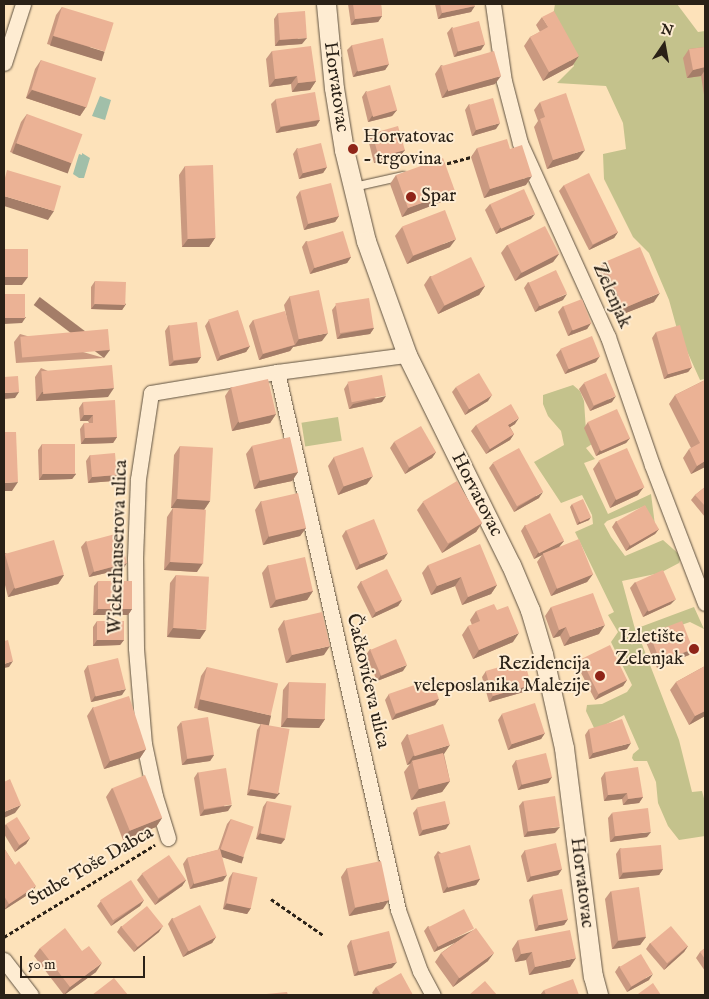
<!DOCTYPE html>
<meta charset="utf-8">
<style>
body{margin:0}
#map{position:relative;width:709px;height:999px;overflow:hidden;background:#fde2ba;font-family:"IM FELL English",serif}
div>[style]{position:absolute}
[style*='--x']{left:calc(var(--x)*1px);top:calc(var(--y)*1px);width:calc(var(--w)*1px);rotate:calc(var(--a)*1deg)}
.green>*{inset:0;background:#c4c28c;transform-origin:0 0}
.water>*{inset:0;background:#a1bfa9}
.path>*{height:3px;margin-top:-1.5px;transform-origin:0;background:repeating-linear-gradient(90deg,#2a2117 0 4px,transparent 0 6.5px)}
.roads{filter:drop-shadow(0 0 1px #5f5140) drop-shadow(0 0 1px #5f5140)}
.service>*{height:8px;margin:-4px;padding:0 4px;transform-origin:4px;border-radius:4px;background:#feecd2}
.minor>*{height:15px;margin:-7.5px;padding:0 7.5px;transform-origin:7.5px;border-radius:7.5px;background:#feecd2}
.tertiary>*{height:19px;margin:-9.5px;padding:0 9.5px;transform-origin:9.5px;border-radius:9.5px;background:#feecd2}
.wall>*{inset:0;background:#ca9980}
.shaded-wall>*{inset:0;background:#a47d68;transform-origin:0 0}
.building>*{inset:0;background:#ebb295;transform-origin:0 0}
.dots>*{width:14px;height:14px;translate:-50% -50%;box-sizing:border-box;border:2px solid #feecd2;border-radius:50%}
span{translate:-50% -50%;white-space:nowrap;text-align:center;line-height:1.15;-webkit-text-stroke:4px #feecd2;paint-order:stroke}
.street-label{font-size:19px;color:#2a2117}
.poi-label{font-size:19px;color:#2a2117}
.left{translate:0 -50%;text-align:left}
.right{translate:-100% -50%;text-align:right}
.frame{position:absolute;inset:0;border:5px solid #2a2117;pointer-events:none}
.north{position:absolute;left:639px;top:20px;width:50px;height:50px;-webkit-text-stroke:4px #feecd2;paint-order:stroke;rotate:12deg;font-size:14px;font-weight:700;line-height:20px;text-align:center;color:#2a2117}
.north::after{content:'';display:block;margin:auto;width:18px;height:22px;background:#2a2117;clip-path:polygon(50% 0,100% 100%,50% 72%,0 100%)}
.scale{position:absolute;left:20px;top:956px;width:125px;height:22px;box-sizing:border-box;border:2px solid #2a2117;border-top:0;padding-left:6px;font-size:15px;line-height:18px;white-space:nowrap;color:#2a2117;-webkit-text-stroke:4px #feecd2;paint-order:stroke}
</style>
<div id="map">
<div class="green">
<i style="clip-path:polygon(555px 4px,677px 4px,698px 32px,705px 31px,705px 379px,700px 380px,677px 329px,669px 300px,649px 253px,633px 237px,604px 179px,603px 154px,626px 149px,623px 123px,606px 86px,557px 83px,574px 66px,553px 16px)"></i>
<i style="clip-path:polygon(573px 385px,580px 391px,584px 401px,586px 431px,592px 444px,586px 448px,595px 459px,584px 463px,608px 514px,651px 494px,655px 525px,645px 506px,607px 521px,604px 524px,611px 537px,625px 556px,663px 540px,681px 556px,679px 563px,660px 573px,622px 581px,635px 629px,694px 607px,704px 629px,690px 622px,640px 639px,679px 740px,692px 792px,702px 791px,705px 802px,705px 836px,679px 840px,668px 826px,658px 803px,656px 782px,647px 761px,634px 761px,632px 758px,633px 754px,639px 749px,624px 715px,595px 730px,586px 711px,587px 705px,602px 704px,627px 692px,632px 685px,611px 642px,618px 632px,608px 615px,614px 612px,575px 532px,593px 524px,592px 515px,582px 495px,561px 503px,534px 462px,564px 445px,561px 431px,548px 416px,543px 404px,543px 395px)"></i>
<i style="left:338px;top:417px;width:24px;height:37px;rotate:81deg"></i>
</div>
<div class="water">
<i style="clip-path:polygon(100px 96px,111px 100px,105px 120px,92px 116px)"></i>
<i style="clip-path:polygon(82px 153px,90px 158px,84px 178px,79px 178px,73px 174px,79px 154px,82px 155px)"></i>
</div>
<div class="path">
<i style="--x:441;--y:165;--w:34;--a:-15"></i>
<i style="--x:271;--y:899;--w:63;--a:34.7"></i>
<i style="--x:4;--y:937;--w:177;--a:-31.4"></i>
</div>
<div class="roads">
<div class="service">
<i style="--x:354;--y:187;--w:50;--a:-12.7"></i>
</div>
<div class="minor">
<i style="--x:493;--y:4;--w:78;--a:81.9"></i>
<i style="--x:504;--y:81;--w:64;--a:75.5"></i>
<i style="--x:520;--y:143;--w:213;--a:65.6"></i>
<i style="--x:608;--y:337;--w:135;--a:71"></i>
<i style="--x:652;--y:465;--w:148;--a:69"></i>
<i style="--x:4;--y:63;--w:62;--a:-72.1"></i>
<i style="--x:277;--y:372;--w:551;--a:77.32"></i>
<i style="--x:398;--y:910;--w:65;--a:70.2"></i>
<i style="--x:420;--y:971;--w:27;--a:62"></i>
<i style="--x:168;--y:838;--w:44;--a:-107.2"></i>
<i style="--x:155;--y:796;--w:53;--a:-101.9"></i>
<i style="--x:144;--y:744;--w:96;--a:-94.8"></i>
<i style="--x:136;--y:648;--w:89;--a:-90.6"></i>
<i style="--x:135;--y:559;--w:80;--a:-87.9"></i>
<i style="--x:138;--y:479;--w:87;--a:-81.4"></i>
<i style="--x:151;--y:393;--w:128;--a:-9.5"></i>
<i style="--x:277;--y:372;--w:131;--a:-7.5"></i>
<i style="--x:4;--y:960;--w:44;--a:52.4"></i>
</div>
<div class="tertiary">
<i style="--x:326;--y:4;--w:84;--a:84.6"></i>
<i style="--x:334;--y:88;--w:63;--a:80.8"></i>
<i style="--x:344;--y:150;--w:94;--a:76.4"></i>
<i style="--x:366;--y:241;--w:121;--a:70.2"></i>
<i style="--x:407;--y:355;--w:234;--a:63.7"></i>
<i style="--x:511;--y:565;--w:49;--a:67.1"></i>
<i style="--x:530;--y:610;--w:46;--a:73.5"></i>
<i style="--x:543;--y:654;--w:96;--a:77.4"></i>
<i style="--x:564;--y:748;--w:230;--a:82.8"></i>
<i style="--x:593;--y:976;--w:20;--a:75"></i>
</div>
</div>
<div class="wall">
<i style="clip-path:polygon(348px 4px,381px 4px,382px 16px,378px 22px,351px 25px)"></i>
<i style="clip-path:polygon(435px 4px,474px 4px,471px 12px,438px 19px)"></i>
<i style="clip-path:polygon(62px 7px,99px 60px,47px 44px,56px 15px)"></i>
<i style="clip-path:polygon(278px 13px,302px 44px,275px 46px,274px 19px)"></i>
<i style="clip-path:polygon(542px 17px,573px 65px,543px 81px,524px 46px,530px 37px,540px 32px,536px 25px)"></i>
<i style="clip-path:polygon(452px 27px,481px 50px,454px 57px,447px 33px)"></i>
<i style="clip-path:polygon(352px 45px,389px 64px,385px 70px,353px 77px,347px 50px)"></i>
<i style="clip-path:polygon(705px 47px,705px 101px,701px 76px,687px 78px,683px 58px,689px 49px)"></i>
<i style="clip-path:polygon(272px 51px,316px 81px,310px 90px,292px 92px,291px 84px,269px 87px,266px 59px)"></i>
<i style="clip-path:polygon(41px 60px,86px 107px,80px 116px,26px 98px,35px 69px)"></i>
<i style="clip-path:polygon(441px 65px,495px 84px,442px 98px,435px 74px)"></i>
<i style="clip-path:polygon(366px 91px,397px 110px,392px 116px,368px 122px,362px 97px)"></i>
<i style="clip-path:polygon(276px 99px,320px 120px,316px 126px,276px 133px,271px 104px)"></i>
<i style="clip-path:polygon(540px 102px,578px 159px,547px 169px,534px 127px,538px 121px,534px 110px)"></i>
<i style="clip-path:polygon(469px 104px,496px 129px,472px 136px,465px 110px)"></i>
<i style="clip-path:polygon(27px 114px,71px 163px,65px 172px,10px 152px,21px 122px)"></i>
<i style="clip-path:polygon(372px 133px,405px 150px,400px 156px,374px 163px,368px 139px)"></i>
<i style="clip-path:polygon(297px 148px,327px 167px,323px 173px,299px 179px,293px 154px)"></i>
<i style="clip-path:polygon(477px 148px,510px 149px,526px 185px,484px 198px,471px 157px)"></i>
<i style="clip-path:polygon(185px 166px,215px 238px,209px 247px,182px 247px,179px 175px)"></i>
<i style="clip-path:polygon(396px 175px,449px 199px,402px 217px,390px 184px)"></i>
<i style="clip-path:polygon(564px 185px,618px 232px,614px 238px,589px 250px,559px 191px)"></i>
<i style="clip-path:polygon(300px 191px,339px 216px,335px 222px,304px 230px,296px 197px)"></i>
<i style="clip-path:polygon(490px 204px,531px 219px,496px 234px,485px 210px)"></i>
<i style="clip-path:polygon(402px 227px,450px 247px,407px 264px,395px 236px)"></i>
<i style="clip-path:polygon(306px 241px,351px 257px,347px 263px,310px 274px,302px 247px)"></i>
<i style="clip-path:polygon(507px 245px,559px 254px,553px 262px,515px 281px,501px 253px)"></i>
<i style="clip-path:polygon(604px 262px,654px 302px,618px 316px,598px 270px)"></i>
<i style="clip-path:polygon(430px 276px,485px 286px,479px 295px,438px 314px,424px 285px)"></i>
<i style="clip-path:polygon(95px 281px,126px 304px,122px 310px,91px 309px,91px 287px)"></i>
<i style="clip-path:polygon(528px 282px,563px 300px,535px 312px,524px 288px)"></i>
<i style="clip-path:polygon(290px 296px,322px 341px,293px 347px,290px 351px,259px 360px,249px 326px,253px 320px,287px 319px,284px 305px)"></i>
<i style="clip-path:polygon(336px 305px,374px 328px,370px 334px,337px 339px,332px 310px)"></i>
<i style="clip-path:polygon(563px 306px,591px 323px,587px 329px,568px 336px,558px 312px)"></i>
<i style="clip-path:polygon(209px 320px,250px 346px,246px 352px,217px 361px,205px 326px)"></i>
<i style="clip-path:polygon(169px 325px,201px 357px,197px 363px,169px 366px,165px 331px)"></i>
<i style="clip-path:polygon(656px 332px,692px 367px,688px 372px,664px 379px,652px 338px)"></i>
<i style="clip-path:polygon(20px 334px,104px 358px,16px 363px,14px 342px)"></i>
<i style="clip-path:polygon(561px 349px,596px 362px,565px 374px,556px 355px)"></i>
<i style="clip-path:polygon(41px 368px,108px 397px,36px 401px,35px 377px)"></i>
<i style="clip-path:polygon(705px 380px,705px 467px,691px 474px,683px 458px,689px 449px,691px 448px,669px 404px,675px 395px)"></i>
<i style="clip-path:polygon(348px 383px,382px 402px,349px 409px,344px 389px)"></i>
<i style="clip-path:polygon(584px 383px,612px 402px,590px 411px,579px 389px)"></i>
<i style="clip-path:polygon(231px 387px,276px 414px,270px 423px,232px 431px,225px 396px)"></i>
<i style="clip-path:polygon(456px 387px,488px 401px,465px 415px,452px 392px)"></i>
<i style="clip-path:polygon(83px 402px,117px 437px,113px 443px,81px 444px,80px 429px,84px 423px,89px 423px,88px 421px,80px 421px,79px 408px)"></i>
<i style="clip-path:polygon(588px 422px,630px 438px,626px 443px,596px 456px,584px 428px)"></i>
<i style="clip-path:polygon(515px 424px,510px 427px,514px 434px,510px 440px,486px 454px,471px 431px,476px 425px)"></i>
<i style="clip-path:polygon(394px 442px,436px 452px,432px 458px,405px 474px,390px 448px)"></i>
<i style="clip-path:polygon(42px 444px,76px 474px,72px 479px,39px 480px,38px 450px)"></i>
<i style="clip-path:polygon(180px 446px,210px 501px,204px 510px,171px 508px,174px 455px)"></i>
<i style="clip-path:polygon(252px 446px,298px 472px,292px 481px,254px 489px,246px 454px)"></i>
<i style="clip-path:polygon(90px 455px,117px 475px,113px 481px,88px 483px,86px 461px)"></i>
<i style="clip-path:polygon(334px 457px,367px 484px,338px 495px,328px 466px)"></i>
<i style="clip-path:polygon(599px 461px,638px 495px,610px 508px,593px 469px)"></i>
<i style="clip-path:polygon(493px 463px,539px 498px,514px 512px,489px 468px)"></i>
<i style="clip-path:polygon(705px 487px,705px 517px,691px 500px,695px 495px)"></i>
<i style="clip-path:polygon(261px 501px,306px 528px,300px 536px,263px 545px,255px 510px)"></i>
<i style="clip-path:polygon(423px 502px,482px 523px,476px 532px,442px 553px,417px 510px)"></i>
<i style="clip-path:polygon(572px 504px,589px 520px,577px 525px,570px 507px)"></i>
<i style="clip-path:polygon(173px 508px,197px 572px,164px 570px,167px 517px)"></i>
<i style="clip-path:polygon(616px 521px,659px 529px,655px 534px,626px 551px,612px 527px)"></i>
<i style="clip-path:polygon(525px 525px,564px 541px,559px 547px,593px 574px,587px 582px,551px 596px,537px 562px,542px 555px,534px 559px,521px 531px)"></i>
<i style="clip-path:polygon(346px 530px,384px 559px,356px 570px,342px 536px)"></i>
<i style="clip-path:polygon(86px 541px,123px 569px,89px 577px,81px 547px)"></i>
<i style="clip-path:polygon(5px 553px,64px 575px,58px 584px,8px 597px,4px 581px,4px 554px)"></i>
<i style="clip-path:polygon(268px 565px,313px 591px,307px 600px,270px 608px,262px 573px)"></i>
<i style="clip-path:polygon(428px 565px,497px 585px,491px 594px,462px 605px,455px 586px,431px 595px,422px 573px)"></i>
<i style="clip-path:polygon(176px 575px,200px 639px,167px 637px,170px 583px)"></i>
<i style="clip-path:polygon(98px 581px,132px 609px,128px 615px,93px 615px,94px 586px)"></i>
<i style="clip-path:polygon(361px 581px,402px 600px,398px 606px,372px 618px,357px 587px)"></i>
<i style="clip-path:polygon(635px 582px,671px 604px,643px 617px,630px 588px)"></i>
<i style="clip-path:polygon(551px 607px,599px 634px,564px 646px,560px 636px,553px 638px,545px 616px)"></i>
<i style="clip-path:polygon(497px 610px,513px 642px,473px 659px,462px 635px,468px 626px,472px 625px,470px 620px,476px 611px)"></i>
<i style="clip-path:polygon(284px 620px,324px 655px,286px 663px,278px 629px)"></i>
<i style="clip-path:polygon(97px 621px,124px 640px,120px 645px,93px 646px,93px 627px)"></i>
<i style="clip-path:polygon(649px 634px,693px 649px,689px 655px,657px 668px,645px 640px)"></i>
<i style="clip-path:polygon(370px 649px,403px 671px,377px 681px,366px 655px)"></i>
<i style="clip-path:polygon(581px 659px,627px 680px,623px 686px,595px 700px,577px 665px)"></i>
<i style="clip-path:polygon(88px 665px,122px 695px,91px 702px,84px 671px)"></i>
<i style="clip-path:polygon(705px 666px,705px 716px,689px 725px,670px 690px,676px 682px)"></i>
<i style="clip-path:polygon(207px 667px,265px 724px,194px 708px,201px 676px)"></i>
<i style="clip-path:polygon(486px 671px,531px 685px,527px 691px,489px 702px,482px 677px)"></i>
<i style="clip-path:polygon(289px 682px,325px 719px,319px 728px,281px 727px,283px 690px)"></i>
<i style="clip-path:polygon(389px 694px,439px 699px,435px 705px,392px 720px,385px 700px)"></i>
<i style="clip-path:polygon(93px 707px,146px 749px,140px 758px,104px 769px,87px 716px)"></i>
<i style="clip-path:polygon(502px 714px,545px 733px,541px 739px,508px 750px,498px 720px)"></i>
<i style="clip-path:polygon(181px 722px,214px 755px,210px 761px,182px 765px,177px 727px)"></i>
<i style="clip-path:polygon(261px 724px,275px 799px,247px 795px,257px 730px)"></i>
<i style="clip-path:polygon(589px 729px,627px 749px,589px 759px,585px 735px)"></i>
<i style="clip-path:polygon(407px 734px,444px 754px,450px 781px,442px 792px,411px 800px,404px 772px,410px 764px,407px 765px,401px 743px)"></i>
<i style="clip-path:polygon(516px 760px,552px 777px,548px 783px,518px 790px,512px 766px)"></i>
<i style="clip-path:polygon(198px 772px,228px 811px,200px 816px,194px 778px)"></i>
<i style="clip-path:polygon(605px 772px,643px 797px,639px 803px,623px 805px,622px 799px,604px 801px,601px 778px)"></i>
<i style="clip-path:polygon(112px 788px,162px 818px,156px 827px,123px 840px,106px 797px)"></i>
<i style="clip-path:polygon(267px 801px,285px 839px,281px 844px,256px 839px,263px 807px)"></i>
<i style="clip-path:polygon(523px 801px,555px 833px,524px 837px,519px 806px)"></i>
<i style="clip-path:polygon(417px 808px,446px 829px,419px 836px,413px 813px)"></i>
<i style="clip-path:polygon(612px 813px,647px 837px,610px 842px,608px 818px)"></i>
<i style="clip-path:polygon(231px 819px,240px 863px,222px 857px,223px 881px,190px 889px,183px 864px,187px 858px,218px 850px,227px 824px)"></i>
<i style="clip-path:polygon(6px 824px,30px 838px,26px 844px,15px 852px,4px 834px,4px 827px)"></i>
<i style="clip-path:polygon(4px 848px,32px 892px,4px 910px)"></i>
<i style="clip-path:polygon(620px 848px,663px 869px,659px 875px,619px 879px,616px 854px)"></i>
<i style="clip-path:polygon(525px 850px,562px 869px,558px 875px,527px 882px,521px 856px)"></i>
<i style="clip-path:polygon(438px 851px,480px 879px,476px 885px,443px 893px,434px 857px)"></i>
<i style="clip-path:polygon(347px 868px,383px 909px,349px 916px,341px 877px)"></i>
<i style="clip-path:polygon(233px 872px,251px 908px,247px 914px,223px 909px,229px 878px)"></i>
<i style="clip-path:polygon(142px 874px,186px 880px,182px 886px,155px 905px,137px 880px)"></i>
<i style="clip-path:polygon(611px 891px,646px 937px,640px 945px,612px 949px,605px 899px)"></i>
<i style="clip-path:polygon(533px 895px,568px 919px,564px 925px,535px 931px,529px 900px)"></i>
<i style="clip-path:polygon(144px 900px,140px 906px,111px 926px,97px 906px,101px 901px)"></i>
<i style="clip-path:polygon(172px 918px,216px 937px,212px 943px,183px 957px,168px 924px)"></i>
<i style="clip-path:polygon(121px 926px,159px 932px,134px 952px,117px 932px)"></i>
<i style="clip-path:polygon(428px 926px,488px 961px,453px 987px,435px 962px,441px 953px,456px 942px,434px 952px,424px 931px)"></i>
<i style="clip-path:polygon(351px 940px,392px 968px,354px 976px,347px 946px)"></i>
<i style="clip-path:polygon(518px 940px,570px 967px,529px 975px,526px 960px,515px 962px,512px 949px)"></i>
<i style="clip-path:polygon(650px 943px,688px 946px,684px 952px,664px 970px,646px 949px)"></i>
<i style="clip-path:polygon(40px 948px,96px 972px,64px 995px,34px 956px)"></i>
<i style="clip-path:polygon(705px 948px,705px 971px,696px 958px,700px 952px)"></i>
<i style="clip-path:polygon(619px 966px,649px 980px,627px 992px,615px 972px)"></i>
<i style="clip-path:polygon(376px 987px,413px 995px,374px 995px,372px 993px)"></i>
<i style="clip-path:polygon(544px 990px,579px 995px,540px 995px)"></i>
</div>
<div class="shaded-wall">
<i style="clip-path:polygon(475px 6px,471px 12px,438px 19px,442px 13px)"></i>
<i style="clip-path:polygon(382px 16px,378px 22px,351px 25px,355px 19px)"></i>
<i style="left:53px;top:36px;width:54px;height:10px;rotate:17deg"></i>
<i style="clip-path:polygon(307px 38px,302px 44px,275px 46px,279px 40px)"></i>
<i style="clip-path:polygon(485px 44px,481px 50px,454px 57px,458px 51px)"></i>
<i style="clip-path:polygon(579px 56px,573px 65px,543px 81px,549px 72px)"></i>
<i style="clip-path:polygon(389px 64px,385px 70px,353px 77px,357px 71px)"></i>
<i style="clip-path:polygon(705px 67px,705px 70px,701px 76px,687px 78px,693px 70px)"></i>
<i style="clip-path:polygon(297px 76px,291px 84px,269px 87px,275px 79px)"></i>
<i style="clip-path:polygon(501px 76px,495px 84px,442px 98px,448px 89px)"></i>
<i style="clip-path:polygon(316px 81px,310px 90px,292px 92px,298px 83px)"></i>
<i style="clip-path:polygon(32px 90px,86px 107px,80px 116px,26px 98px)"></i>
<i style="clip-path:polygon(397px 110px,392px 116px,368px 122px,372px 116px)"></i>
<i style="clip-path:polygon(320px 120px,316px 126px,276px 133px,281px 127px)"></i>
<i style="clip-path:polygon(500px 123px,496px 129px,472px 136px,476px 130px)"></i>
<i style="left:16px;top:143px;width:59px;height:11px;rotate:20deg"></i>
<i style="clip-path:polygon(405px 150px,400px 156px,374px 163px,378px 157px)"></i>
<i style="clip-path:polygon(585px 150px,578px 159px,547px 169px,553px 160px)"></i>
<i style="clip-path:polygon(327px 167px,323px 173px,299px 179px,303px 173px)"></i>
<i style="clip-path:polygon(532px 176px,526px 185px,484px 198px,490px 189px)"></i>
<i style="clip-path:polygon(455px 191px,449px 199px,402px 217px,408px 208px)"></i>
<i style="clip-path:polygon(4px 196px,54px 211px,48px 220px,4px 206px)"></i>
<i style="clip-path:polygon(535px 214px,531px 219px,496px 234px,500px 228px)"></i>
<i style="clip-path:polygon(339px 216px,335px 222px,304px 230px,308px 224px)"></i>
<i style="clip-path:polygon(618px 232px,614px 238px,589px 250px,593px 245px)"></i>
<i style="clip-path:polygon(215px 238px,209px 247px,182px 247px,188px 239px)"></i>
<i style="clip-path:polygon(456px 239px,450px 247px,407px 264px,413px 256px)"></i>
<i style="clip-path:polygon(559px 254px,553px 262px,515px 281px,521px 273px)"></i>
<i style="clip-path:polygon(351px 257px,347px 263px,310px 274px,314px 268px)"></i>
<i style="clip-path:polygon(4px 277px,28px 277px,22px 285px,4px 285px)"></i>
<i style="clip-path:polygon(485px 286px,479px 295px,438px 314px,444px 306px)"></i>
<i style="clip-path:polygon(660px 293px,654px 302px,618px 316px,624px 308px)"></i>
<i style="clip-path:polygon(567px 294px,563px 300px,535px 312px,539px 306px)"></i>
<i style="clip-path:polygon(95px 304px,126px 304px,122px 310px,91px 309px)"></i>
<i style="clip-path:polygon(26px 317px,22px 323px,4px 324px,4px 318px)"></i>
<i style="clip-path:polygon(591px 323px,587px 329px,568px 336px,572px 330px)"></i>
<i style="clip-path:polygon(374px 328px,370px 334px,337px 339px,341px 334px)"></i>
<i style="clip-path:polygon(328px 333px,322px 341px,293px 347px,290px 351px,259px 360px,263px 354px,295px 345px,299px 339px)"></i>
<i style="clip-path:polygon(250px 346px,246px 352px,217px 361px,221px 355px)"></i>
<i style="left:110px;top:350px;width:10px;height:88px;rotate:127deg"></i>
<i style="clip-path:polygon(600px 356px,596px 362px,565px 374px,569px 368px)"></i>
<i style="clip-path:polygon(201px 357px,197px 363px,169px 366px,174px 361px)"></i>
<i style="clip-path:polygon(692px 367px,688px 372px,664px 379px,668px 374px)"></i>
<i style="clip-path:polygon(114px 388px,108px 397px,36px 401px,42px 392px)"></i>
<i style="clip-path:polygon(19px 392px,15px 398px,4px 399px,4px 393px)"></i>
<i style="clip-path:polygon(492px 395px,488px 401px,465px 415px,469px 409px)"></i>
<i style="clip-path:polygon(386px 396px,382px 402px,349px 409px,353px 404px)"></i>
<i style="clip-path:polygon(616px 396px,612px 402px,590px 411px,594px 406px)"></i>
<i style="clip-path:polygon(276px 414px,270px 423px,232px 431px,238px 422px)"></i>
<i style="clip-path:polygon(84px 415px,93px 415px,88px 421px,80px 421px)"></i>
<i style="clip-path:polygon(519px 418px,515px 424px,504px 431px,508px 425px)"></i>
<i style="clip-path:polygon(514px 434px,510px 440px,486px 454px,490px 449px)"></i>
<i style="clip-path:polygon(117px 437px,113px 443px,81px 444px,85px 438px)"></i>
<i style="clip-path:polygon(630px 438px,626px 443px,596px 456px,600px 450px)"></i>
<i style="clip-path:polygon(436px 452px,432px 458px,405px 474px,409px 468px)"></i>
<i style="clip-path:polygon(705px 461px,705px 467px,691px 474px,697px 466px)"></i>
<i style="clip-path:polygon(298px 472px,292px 481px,254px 489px,260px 480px)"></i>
<i style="clip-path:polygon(43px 474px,76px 474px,72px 479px,39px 480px)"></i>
<i style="clip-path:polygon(117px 475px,113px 481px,88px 483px,92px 477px)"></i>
<i style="clip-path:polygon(373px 476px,367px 484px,338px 495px,344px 486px)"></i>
<i style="clip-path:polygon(18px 482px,12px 491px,4px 491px,4px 483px)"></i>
<i style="clip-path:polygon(644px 487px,638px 495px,610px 508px,616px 499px)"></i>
<i style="clip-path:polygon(543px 492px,539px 498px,514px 512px,518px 507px)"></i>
<i style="clip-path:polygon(177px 499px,210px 501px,204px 510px,171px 508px)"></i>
<i style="clip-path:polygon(591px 517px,589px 520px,577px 525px,579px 522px)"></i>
<i style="clip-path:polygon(482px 523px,476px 532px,442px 553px,449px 544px)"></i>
<i style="clip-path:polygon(306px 528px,300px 536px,263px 545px,269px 536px)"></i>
<i style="clip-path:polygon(659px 529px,655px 534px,626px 551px,630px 545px)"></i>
<i style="clip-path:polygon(564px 541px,559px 547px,543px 554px,542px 555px,534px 559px,538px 553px)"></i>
<i style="clip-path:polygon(388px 553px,384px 559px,356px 570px,360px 564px)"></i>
<i style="clip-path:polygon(170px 562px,203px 563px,197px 572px,164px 570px)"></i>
<i style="clip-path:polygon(127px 563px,123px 569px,89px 577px,93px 572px)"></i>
<i style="clip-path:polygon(593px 574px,587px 582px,551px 596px,557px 588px)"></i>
<i style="clip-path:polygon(64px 575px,58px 584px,8px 597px,14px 588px)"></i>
<i style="clip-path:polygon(461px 577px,455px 586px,431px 595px,437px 586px)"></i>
<i style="clip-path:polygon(497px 585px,491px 594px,462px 605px,468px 597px)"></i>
<i style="clip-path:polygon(313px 591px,307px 600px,270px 608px,276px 600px)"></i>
<i style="clip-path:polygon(676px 599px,671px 604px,643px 617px,647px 611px)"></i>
<i style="clip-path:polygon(402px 600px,398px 606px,372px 618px,376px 612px)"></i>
<i style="clip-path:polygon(98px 609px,132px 609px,128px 615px,93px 615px)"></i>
<i style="clip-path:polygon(605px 625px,599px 634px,564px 646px,570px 637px)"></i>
<i style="clip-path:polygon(566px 627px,560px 636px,553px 638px,559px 630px)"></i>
<i style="clip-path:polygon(173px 628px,206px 630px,200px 639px,167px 637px)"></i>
<i style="clip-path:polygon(519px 633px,513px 642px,473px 659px,479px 650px)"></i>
<i style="clip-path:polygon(97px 640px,124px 640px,120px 645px,93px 646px)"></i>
<i style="clip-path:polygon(330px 646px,324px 655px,286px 663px,292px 655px)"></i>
<i style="clip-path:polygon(693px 649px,689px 655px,657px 668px,661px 662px)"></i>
<i style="clip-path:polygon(13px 661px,9px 667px,4px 668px,4px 664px)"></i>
<i style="clip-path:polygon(407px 665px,403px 671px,377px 681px,381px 675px)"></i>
<i style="clip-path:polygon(627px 680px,623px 686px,595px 700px,599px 694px)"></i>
<i style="clip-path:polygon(531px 685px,527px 691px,489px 702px,493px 696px)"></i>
<i style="clip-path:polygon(126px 689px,122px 695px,91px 702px,95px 696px)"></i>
<i style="left:200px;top:699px;width:73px;height:11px;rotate:13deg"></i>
<i style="clip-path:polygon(439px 699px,435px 705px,392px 720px,396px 714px)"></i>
<i style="clip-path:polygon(705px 711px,705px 716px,689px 725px,695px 716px)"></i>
<i style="clip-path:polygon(287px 718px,325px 719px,319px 728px,281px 727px)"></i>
<i style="clip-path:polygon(545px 733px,541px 739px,508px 750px,512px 744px)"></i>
<i style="clip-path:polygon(631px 743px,627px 749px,589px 759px,593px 753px)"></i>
<i style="clip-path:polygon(450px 745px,444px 754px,412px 763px,412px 761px,410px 764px,407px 765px,413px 756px)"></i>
<i style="clip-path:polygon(146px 749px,140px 758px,104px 769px,110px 761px)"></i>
<i style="clip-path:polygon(214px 755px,210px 761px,182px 765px,187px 759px)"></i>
<i style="clip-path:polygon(552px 777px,548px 783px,518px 790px,522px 784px)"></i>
<i style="clip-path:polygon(450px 781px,442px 792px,411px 800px,419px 789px)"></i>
<i style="clip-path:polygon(251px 789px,280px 793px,275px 799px,247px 795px)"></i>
<i style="clip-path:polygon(627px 793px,622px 799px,604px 801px,608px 795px)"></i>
<i style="clip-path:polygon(643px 797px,639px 803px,623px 805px,628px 799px)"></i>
<i style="clip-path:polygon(21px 805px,15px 813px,4px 818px,4px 812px)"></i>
<i style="clip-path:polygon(232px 805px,228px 811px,200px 816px,204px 810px)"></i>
<i style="clip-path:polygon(162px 818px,156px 827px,123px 840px,129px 831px)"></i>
<i style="clip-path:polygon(450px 823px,446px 829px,419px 836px,423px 830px)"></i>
<i style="clip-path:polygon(560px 827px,555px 833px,524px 837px,528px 831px)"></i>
<i style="clip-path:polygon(651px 832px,647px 837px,610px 842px,615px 836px)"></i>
<i style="clip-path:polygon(260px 833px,285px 839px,281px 844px,256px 839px)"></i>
<i style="clip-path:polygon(30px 838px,26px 844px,15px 852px,19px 846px)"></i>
<i style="left:220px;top:849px;width:25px;height:7px;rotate:18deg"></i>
<i style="clip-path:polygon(562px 869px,558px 875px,527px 882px,531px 876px)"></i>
<i style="clip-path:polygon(663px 869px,659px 875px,619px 879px,623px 873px)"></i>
<i style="clip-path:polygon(227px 875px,223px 881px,190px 889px,194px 883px)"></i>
<i style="clip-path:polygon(480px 879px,476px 885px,443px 893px,447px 887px)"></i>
<i style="clip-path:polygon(186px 880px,182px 886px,155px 905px,159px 899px)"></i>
<i style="clip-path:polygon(36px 886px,32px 892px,4px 910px,9px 904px)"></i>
<i style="clip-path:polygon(144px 900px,140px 906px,111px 926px,115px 921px)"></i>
<i style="clip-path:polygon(389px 900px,383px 909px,349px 916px,355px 908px)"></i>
<i style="clip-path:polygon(227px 903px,251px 908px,247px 914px,223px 909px)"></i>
<i style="clip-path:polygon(568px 919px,564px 925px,535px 931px,539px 925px)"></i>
<i style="clip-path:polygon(163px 926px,159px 932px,134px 952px,138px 946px)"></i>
<i style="clip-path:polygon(474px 930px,470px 936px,434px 952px,438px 946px)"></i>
<i style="clip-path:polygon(216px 937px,212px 943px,183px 957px,188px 951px)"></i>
<i style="clip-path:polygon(646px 937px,640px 945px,612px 949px,618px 941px)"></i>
<i style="clip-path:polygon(688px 946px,684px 952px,664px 970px,668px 964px)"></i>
<i style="clip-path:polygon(532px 952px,526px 960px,515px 962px,521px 954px)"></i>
<i style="clip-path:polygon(494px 953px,488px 961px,453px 987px,459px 978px)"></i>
<i style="clip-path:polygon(576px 958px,570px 967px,529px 975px,535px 967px)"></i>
<i style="clip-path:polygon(397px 962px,392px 968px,354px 976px,358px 971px)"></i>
<i style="clip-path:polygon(102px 963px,96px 972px,64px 995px,70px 987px)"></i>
<i style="clip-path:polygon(653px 974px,649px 980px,627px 992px,631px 987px)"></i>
</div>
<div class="building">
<i style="clip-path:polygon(353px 4px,381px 4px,382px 16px,355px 19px)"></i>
<i style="clip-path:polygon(440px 4px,474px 4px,475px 6px,442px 13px)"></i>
<i style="left:62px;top:7px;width:54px;height:30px;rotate:17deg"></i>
<i style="left:305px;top:11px;width:27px;height:27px;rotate:86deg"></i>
<i style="clip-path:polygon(554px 11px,579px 56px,549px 72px,530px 37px,548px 27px,542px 17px)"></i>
<i style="left:479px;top:21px;width:24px;height:28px;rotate:75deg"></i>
<i style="left:383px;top:38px;width:27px;height:32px;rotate:77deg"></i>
<i style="clip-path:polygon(311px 46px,316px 81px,298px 83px,297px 76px,275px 79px,272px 51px)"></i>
<i style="clip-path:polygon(705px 47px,705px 67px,693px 70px,689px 49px)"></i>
<i style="left:494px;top:51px;width:26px;height:55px;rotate:74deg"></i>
<i style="left:41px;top:60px;width:58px;height:31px;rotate:18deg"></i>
<i style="left:390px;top:85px;width:26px;height:25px;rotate:74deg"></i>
<i style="left:315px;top:92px;width:28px;height:40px;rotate:80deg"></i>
<i style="clip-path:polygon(566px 93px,585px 150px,553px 160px,540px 119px,545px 117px,540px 102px)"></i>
<i style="left:493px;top:98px;width:26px;height:25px;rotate:74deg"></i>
<i style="left:27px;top:114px;width:59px;height:31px;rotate:20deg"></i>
<i style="left:398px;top:126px;width:25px;height:27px;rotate:74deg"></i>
<i style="clip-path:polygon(507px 139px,510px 149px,522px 145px,532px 176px,490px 189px,477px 148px)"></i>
<i style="left:321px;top:143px;width:25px;height:25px;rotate:76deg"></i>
<i style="left:443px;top:158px;width:35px;height:50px;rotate:70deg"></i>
<i style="left:213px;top:165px;width:73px;height:28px;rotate:88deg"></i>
<i style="clip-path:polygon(7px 170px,61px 186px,54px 211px,4px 196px,4px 182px)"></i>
<i style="left:589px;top:173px;width:66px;height:28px;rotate:64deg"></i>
<i style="left:331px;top:183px;width:34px;height:32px;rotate:76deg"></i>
<i style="left:524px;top:189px;width:27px;height:37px;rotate:66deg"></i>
<i style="left:445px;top:210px;width:31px;height:46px;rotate:69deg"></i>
<i style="left:545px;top:226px;width:31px;height:42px;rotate:63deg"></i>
<i style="left:343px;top:231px;width:27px;height:38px;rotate:73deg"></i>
<i style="left:640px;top:247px;width:50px;height:39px;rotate:67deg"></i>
<i style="left:4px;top:249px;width:24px;height:28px"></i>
<i style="left:471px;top:257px;width:32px;height:45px;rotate:64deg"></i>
<i style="left:556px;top:270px;width:26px;height:30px;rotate:65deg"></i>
<i style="left:95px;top:281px;width:31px;height:23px;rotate:2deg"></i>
<i style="left:319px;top:290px;width:44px;height:30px;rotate:78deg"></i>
<i style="left:4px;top:294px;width:21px;height:24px"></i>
<i style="left:369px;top:298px;width:30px;height:34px;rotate:81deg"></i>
<i style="left:582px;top:299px;width:26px;height:20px;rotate:69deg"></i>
<i style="left:238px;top:310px;width:38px;height:31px;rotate:72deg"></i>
<i style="left:285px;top:311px;width:35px;height:33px;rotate:74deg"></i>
<i style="left:197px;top:322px;width:35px;height:28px;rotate:83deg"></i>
<i style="left:680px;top:325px;width:44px;height:25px;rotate:74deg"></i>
<i style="left:108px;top:329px;width:21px;height:88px;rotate:85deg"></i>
<i style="left:592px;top:336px;width:22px;height:34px;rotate:68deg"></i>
<i style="left:112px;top:365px;width:23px;height:71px;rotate:85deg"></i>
<i style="left:479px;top:373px;width:26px;height:27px;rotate:59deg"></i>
<i style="left:606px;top:373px;width:25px;height:24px;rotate:67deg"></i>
<i style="left:382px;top:375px;width:21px;height:35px;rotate:79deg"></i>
<i style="left:18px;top:376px;width:16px;height:14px;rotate:86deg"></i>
<i style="left:268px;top:379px;width:36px;height:38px;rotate:77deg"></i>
<i style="clip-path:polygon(705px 380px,705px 461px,697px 466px,689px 449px,700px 443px,675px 395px)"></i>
<i style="clip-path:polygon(115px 400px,117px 437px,85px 438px,84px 423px,93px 423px,93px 415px,84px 415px,83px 402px)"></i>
<i style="clip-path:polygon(511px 404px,519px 418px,508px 425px,514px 434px,490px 449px,476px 425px)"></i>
<i style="left:617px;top:409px;width:32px;height:32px;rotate:66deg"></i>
<i style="left:421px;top:426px;width:30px;height:31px;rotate:60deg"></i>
<i style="clip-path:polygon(4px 432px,16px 432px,18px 482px,4px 483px)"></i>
<i style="left:290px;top:437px;width:36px;height:39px;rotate:77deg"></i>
<i style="left:42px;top:444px;width:33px;height:30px"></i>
<i style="left:180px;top:446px;width:33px;height:53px;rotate:3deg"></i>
<i style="left:363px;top:447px;width:31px;height:31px;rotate:71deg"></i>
<i style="left:519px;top:448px;width:50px;height:30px;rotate:61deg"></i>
<i style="left:627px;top:448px;width:43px;height:31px;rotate:66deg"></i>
<i style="left:115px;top:453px;width:22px;height:25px;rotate:85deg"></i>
<i style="left:457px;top:481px;width:49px;height:40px;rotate:59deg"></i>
<i style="clip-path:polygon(705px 487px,705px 506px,695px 495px)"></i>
<i style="left:298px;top:493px;width:36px;height:38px;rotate:77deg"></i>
<i style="left:583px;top:499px;width:20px;height:12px;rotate:66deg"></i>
<i style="left:645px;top:505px;width:28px;height:33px;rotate:60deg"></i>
<i style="left:173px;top:508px;width:33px;height:54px;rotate:3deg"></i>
<i style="left:550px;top:513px;width:31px;height:28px;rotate:63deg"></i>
<i style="left:374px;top:519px;width:37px;height:30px;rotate:68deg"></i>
<i style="left:119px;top:533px;width:31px;height:34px;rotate:75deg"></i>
<i style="left:579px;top:539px;width:38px;height:39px;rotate:68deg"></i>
<i style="left:54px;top:540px;width:36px;height:51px;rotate:74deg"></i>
<i style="clip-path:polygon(480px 544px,497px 585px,468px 597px,461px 577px,437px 586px,428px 565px)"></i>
<i style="left:305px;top:557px;width:35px;height:38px;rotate:77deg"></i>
<i style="left:387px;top:569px;width:34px;height:29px;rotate:64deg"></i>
<i style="left:663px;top:570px;width:32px;height:30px;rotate:66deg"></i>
<i style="left:176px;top:575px;width:33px;height:53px;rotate:3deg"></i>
<i style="left:98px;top:581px;width:34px;height:28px"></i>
<i style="clip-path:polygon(593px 593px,605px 625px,570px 637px,566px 627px,559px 630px,551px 607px)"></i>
<i style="clip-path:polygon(494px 604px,497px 610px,508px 606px,519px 633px,479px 650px,468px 626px,480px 621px,476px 611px)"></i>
<i style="left:322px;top:612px;width:35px;height:39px;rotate:77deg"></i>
<i style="left:97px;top:621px;width:27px;height:19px"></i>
<i style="left:682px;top:621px;width:30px;height:35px;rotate:69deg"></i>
<i style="left:396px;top:639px;width:28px;height:28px;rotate:67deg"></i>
<i style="clip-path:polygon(8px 640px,13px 661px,4px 664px,4px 641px)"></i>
<i style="left:610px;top:645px;width:39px;height:32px;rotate:64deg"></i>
<i style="left:118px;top:658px;width:32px;height:31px;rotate:76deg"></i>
<i style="left:524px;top:660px;width:26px;height:40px;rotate:74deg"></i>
<i style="clip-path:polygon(705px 666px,705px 711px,695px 716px,676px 682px)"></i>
<i style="left:207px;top:667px;width:73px;height:33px;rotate:13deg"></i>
<i style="left:432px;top:679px;width:21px;height:46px;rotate:71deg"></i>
<i style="left:289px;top:682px;width:37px;height:36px;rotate:2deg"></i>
<i style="left:129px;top:696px;width:56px;height:38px;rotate:72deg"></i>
<i style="left:535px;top:703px;width:32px;height:35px;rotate:72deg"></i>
<i style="left:208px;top:717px;width:38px;height:27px;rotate:81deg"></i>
<i style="clip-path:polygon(622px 719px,631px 743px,593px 753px,589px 729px)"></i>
<i style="left:261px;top:724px;width:29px;height:66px;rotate:10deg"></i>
<i style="left:443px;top:724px;width:22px;height:37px;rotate:72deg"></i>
<i style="left:443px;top:753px;width:29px;height:32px;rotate:76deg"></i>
<i style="left:546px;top:753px;width:25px;height:31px;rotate:76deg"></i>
<i style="clip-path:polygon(638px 767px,643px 797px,628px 799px,627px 793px,608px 795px,605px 772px)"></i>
<i style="left:226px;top:768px;width:37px;height:28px;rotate:81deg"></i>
<i style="left:145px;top:775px;width:46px;height:35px;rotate:68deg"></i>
<i style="clip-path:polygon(10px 779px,21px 805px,4px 812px,4px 782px)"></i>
<i style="left:555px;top:796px;width:31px;height:32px;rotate:81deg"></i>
<i style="left:267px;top:801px;width:25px;height:33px;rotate:11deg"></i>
<i style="left:445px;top:801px;width:23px;height:29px;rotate:77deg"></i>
<i style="left:648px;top:808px;width:24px;height:36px;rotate:83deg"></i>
<i style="left:17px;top:817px;width:25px;height:13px;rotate:58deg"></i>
<i style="left:231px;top:819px;width:24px;height:32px;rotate:19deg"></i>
<i style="left:556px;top:843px;width:27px;height:32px;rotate:77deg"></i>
<i style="left:470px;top:845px;width:35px;height:33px;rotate:74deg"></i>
<i style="left:661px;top:845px;width:24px;height:41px;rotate:85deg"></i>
<i style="clip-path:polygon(4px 848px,15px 865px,19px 861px,36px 886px,9px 904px,4px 896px)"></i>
<i style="left:220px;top:849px;width:27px;height:34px;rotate:75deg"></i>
<i style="left:169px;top:855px;width:30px;height:33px;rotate:56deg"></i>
<i style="left:381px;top:861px;width:40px;height:35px;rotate:78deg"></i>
<i style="left:233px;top:872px;width:25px;height:32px;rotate:12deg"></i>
<i style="left:131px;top:880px;width:24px;height:37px;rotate:57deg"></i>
<i style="left:639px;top:887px;width:50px;height:28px;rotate:82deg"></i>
<i style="left:562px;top:889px;width:31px;height:30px;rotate:79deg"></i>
<i style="left:200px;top:905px;width:36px;height:31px;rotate:63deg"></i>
<i style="left:147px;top:906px;width:26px;height:33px;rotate:51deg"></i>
<i style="left:464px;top:909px;width:22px;height:40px;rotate:63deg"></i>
<i style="left:671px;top:926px;width:26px;height:27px;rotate:50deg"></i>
<i style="clip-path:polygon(65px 928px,82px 951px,89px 946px,102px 963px,70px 987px,40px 948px)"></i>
<i style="left:476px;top:928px;width:31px;height:43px;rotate:54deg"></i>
<i style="clip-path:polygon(570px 930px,576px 958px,535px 967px,532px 952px,521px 954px,518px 940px)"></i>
<i style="left:389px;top:931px;width:32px;height:39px;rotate:76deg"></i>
<i style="clip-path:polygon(705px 948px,705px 959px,700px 952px)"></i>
<i style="left:641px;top:954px;width:23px;height:25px;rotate:59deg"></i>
<i style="clip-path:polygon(401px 973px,413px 995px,381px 995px,376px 987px)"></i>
<i style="clip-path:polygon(114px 978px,128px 995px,92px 995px)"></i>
<i style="clip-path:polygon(573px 979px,579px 995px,546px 995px,544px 990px)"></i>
<i style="clip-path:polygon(485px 981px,497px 995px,469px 995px)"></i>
<i style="clip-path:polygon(653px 983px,661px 995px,639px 995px,638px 994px)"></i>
<i style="clip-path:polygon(287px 992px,288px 995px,256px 995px)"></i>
</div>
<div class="dots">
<i style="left:353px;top:149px;background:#8f2418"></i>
<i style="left:411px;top:197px;background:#8f2418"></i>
<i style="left:694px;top:649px;background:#8f2418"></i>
<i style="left:600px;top:676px;background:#8f2418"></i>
</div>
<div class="street-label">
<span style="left:335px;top:87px;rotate:82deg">Horvatovac</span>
<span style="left:611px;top:296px;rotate:66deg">Zelenjak</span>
<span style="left:476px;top:495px;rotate:63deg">Horvatovac</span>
<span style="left:119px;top:547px;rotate:-88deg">Wickerhauserova ulica</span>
<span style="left:367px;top:681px;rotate:77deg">Čačkovićeva ulica</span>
<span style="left:91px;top:867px;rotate:-30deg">Stube Toše Dabca</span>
<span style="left:581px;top:883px;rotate:83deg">Horvatovac</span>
</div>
<div class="poi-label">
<span class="left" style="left:363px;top:149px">Horvatovac<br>- trgovina</span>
<span class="left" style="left:421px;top:197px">Spar</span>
<span class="right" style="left:684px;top:649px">Izletište<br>Zelenjak</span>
<span class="right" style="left:590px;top:676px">Rezidencija<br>veleposlanika Malezije</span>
</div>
<div class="frame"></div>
<div class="north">N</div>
<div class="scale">50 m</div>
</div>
